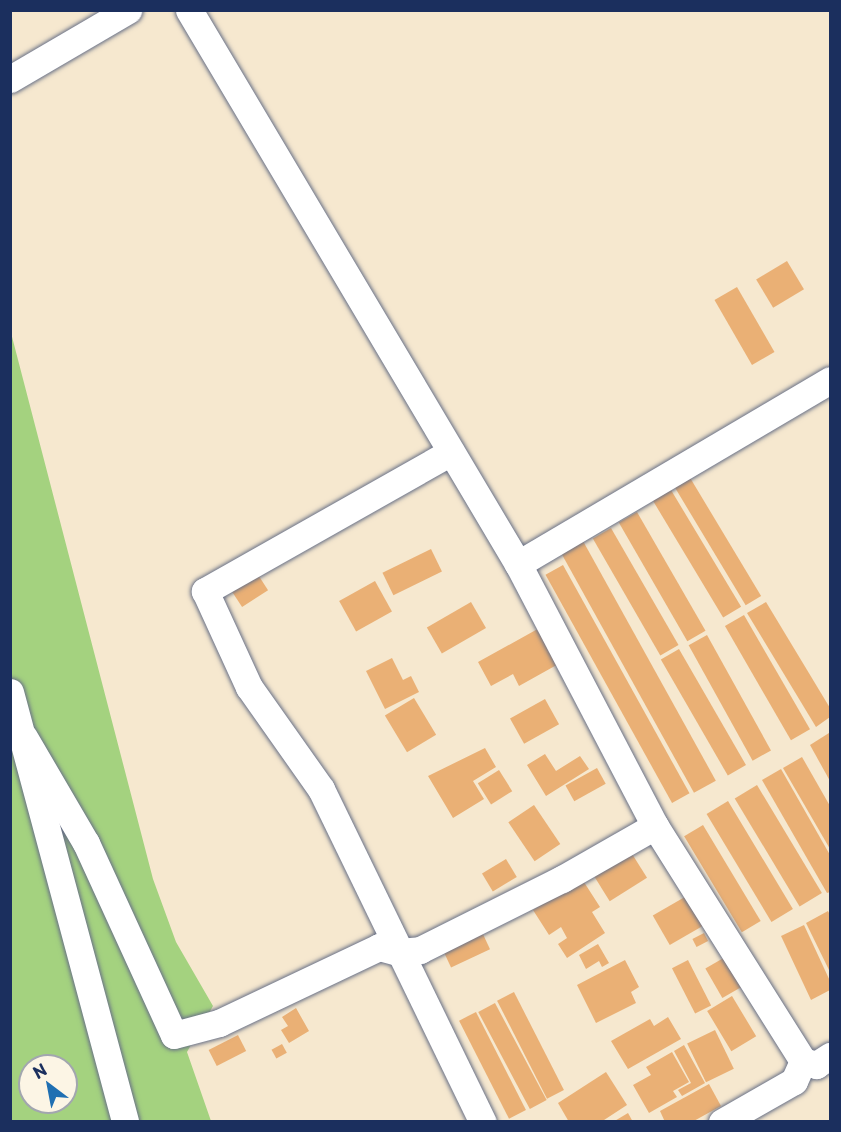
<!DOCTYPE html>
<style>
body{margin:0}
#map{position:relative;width:841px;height:1132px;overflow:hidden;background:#f6e8cf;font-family:"Playpen Sans",sans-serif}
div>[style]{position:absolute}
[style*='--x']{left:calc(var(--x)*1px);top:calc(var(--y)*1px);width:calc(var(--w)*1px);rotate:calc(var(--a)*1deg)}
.green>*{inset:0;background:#a4d27f}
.building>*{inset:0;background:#eab075;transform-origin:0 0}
.roads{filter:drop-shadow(0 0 2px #687086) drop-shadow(0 0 2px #687086)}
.minor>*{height:27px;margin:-13.5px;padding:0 13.5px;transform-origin:13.5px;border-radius:13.5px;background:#fff}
span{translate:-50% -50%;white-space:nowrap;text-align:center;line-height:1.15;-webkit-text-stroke:6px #fcf5e5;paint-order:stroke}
.frame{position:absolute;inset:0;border:12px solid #1b2f5e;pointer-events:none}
.north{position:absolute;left:18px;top:1054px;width:60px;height:60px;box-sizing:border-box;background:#fcf5e5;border:2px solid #a2a6af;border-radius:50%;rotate:328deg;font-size:16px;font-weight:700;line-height:24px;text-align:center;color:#1b2f5e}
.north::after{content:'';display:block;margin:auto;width:21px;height:27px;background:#1f6fb2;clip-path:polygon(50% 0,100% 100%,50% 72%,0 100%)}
</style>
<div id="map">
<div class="green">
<i style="clip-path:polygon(evenodd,10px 329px,153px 879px,176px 942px,213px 1006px,187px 1052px,211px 1121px,11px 1121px,10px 329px,30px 1066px,66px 1066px,66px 1102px,30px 1102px,30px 1066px)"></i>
</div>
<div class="building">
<i style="left:787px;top:261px;width:33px;height:36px;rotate:59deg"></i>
<i style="left:737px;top:287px;width:75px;height:26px;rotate:60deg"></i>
<i style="left:689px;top:476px;width:140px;height:18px;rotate:59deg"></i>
<i style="left:668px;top:485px;width:142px;height:21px;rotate:59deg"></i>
<i style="left:637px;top:512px;width:137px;height:21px;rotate:60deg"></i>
<i style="left:611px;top:528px;width:135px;height:21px;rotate:60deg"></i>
<i style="left:583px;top:541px;width:274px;height:25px;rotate:61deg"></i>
<i style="left:431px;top:549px;width:25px;height:54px;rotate:64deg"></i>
<i style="left:563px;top:565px;width:261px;height:20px;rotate:61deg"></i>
<i style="left:255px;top:570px;width:24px;height:31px;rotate:57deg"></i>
<i style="left:375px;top:581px;width:35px;height:41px;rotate:61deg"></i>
<i style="left:471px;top:602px;width:30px;height:51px;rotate:60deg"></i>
<i style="clip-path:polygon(766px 602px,830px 708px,830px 717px,816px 727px,747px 613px)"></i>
<i style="left:744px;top:615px;width:132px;height:22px;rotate:60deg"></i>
<i style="clip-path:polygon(543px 626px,562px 662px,519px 686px,513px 674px,491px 686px,478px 662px)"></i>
<i style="left:707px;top:635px;width:132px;height:21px;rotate:61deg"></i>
<i style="left:679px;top:649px;width:134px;height:21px;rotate:60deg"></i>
<i style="clip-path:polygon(392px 658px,403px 680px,411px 676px,419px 692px,385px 709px,366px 671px)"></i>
<i style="left:414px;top:698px;width:43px;height:34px;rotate:59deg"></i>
<i style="left:545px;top:699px;width:29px;height:40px;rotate:61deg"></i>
<i style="clip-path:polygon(829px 733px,830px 736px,830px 781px,810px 745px)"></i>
<i style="clip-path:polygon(485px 748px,496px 767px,473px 781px,484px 799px,453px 818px,428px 776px)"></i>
<i style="clip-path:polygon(545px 754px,556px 771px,580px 756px,589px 769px,546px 796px,527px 765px)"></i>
<i style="clip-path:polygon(802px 757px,830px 806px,830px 849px,783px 768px)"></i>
<i style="left:597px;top:768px;width:18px;height:36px;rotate:61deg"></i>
<i style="clip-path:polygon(781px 769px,830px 855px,830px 892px,827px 893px,762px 780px)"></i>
<i style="left:499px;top:770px;width:25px;height:25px;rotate:58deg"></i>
<i style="left:757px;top:785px;width:126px;height:26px;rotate:59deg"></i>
<i style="left:728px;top:801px;width:126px;height:25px;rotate:59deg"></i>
<i style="left:534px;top:805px;width:47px;height:31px;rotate:56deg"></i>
<i style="left:703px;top:825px;width:112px;height:22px;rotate:59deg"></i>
<i style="left:629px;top:849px;width:34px;height:44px;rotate:58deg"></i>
<i style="left:506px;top:859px;width:21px;height:28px;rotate:59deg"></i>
<i style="clip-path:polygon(582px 879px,600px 907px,592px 912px,605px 933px,567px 958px,558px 944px,567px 938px,561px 927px,549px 935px,533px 910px)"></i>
<i style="left:690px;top:894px;width:34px;height:43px;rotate:60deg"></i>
<i style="clip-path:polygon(828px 911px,830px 915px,830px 972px,806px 923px)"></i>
<i style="clip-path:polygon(804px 925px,830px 981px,830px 990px,811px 1000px,781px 936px)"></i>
<i style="left:482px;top:932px;width:19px;height:43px;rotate:65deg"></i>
<i style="left:704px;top:933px;width:9px;height:13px;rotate:63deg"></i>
<i style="clip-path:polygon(598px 944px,609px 963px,602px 967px,599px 961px,586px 969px,579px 955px)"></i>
<i style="left:727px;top:956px;width:34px;height:25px;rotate:60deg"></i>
<i style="clip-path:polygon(625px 960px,639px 987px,631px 992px,636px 1003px,596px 1023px,577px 985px)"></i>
<i style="left:688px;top:960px;width:51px;height:18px;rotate:63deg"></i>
<i style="left:514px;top:992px;width:110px;height:19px;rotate:63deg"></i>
<i style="left:732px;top:996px;width:47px;height:29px;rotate:59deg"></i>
<i style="left:495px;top:1003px;width:110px;height:19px;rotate:62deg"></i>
<i style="clip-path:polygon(296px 1008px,309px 1031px,289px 1043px,281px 1030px,288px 1026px,282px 1017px)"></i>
<i style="left:476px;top:1012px;width:110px;height:19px;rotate:63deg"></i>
<i style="clip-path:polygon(668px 1017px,681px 1039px,628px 1069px,611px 1041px,650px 1019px,654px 1026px)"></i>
<i style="left:715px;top:1030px;width:43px;height:31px;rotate:64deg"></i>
<i style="left:238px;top:1035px;width:18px;height:33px;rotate:63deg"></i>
<i style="left:282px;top:1044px;width:10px;height:12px;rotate:61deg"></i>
<i style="clip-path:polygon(684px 1045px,705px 1083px,682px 1096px,678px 1090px,691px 1083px,674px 1051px)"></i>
<i style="clip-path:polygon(672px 1052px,689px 1082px,673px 1091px,677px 1097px,649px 1113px,633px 1085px,651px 1075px,646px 1067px)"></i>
<i style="clip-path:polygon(606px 1072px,627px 1105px,601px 1122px,569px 1122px,558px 1103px)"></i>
<i style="clip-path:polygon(709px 1084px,721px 1106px,692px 1122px,665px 1122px,660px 1111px)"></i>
<i style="clip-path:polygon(628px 1113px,633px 1122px,613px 1122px)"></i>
</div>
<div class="roads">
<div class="minor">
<i style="--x:189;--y:10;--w:644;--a:59.3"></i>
<i style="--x:518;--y:564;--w:296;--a:62.4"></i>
<i style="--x:655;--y:826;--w:278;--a:57.8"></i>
<i style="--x:803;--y:1061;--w:22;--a:114"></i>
<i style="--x:794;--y:1081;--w:83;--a:150.3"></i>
<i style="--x:10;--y:79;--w:137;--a:-30.3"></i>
<i style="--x:451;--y:452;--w:283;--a:150.5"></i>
<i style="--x:205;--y:591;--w:106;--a:65.4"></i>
<i style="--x:249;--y:687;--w:125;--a:54.8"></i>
<i style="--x:321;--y:789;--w:370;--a:64.1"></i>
<i style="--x:518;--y:564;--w:362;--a:-30.5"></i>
<i style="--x:10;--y:692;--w:445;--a:75"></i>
<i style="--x:24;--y:737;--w:123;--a:59.7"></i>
<i style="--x:86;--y:843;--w:211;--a:65.4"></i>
<i style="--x:174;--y:1035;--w:47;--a:-14.9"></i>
<i style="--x:219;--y:1023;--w:177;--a:-25.4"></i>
<i style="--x:379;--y:947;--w:20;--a:15"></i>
<i style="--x:398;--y:952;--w:22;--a:-5"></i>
<i style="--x:420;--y:950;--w:159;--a:-26.6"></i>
<i style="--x:562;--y:879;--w:107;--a:-29.7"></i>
<i style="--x:803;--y:1061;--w:14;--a:17"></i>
<i style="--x:816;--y:1065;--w:17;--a:-33"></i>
</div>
</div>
<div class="frame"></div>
<div class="north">N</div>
</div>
